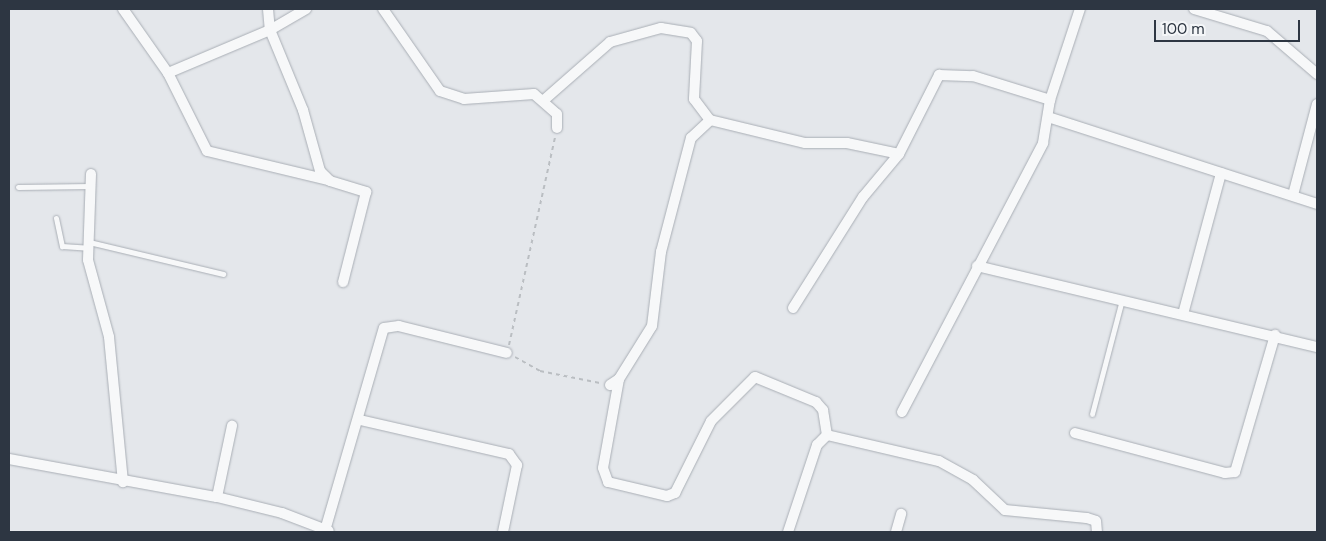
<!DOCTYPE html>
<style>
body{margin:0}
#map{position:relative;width:1326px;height:541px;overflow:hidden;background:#e4e7eb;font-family:"DM Sans",sans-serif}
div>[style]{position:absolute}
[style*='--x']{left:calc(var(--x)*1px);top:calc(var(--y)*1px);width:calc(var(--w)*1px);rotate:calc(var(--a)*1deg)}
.path>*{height:2px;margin-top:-1px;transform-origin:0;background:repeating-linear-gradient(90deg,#babec2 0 4px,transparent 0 8px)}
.roads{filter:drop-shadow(0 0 1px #a9aeb5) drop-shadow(0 0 1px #a9aeb5)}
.lane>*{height:5px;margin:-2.5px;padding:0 2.5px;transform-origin:2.5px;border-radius:2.5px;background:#f7f8f9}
.street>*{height:10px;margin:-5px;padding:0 5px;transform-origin:5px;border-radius:5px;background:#f7f8f9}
span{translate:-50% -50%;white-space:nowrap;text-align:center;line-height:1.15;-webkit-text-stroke:4px #f4f6f8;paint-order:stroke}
.frame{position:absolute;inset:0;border:10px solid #2d3642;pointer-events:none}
.scale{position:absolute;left:1154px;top:20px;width:146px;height:22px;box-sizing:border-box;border:2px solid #2d3642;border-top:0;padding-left:6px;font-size:15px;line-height:18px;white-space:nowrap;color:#2d3642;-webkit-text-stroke:4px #f4f6f8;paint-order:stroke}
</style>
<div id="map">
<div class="path">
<i style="--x:509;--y:345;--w:213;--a:-77.5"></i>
<i style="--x:515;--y:357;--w:29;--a:29"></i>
<i style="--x:540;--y:371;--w:61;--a:11.3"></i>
</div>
<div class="roads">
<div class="lane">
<i style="--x:18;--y:187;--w:73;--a:-0.8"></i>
<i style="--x:56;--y:218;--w:29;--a:78"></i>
<i style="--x:62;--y:246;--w:26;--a:4"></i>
<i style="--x:89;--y:242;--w:138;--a:13.4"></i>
<i style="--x:1092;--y:414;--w:118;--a:-75.3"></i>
</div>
<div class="street">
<i style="--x:123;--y:9;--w:78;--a:54.9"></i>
<i style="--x:168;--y:73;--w:87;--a:63.4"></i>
<i style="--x:207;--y:151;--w:124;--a:13.5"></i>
<i style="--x:268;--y:9;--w:21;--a:85"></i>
<i style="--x:270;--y:30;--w:87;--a:67.6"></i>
<i style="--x:303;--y:110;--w:63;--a:74.4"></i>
<i style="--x:320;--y:171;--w:14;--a:45"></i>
<i style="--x:330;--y:181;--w:38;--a:17"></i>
<i style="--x:366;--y:192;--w:93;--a:104.3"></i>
<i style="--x:383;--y:9;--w:100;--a:55.2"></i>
<i style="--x:440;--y:91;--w:25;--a:18"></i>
<i style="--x:464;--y:99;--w:70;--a:-4.1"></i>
<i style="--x:534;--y:94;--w:30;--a:41"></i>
<i style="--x:557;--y:114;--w:14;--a:90"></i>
<i style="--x:1194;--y:9;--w:76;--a:16.8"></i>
<i style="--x:1267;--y:31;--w:66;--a:40.7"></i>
<i style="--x:168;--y:73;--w:111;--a:-22.9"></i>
<i style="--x:270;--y:30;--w:42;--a:-30.3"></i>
<i style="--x:544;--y:100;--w:88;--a:-41.3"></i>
<i style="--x:610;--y:42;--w:53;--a:-15.4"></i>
<i style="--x:661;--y:28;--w:30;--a:9"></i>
<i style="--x:691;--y:33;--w:10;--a:53"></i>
<i style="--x:697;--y:41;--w:58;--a:93"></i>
<i style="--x:694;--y:99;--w:26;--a:53"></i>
<i style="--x:710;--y:120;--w:98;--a:13.6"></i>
<i style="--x:805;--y:143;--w:42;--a:0"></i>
<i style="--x:847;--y:143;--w:53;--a:11.9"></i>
<i style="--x:1048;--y:117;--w:283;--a:17.9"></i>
<i style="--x:91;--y:174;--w:86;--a:92"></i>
<i style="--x:88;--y:260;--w:80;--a:74.7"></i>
<i style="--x:109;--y:337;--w:146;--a:84.5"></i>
<i style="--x:1293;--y:195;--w:94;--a:-75.2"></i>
<i style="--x:977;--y:266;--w:350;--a:13.4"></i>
<i style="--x:793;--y:308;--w:131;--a:-57.8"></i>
<i style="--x:863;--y:197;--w:56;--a:-50.1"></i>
<i style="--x:899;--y:154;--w:89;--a:-63.1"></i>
<i style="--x:939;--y:75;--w:34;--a:2"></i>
<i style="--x:973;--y:76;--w:81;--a:17.3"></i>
<i style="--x:1183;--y:314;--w:146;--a:-74.9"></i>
<i style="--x:619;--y:379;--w:90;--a:100.2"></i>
<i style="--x:603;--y:468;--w:15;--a:70"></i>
<i style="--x:608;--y:482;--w:61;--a:13.3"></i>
<i style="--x:667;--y:496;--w:9;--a:-21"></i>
<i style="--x:675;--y:493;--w:80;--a:-63.4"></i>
<i style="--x:711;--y:421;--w:62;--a:-45"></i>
<i style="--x:755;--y:377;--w:66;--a:22.3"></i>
<i style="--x:816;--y:402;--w:11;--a:49"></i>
<i style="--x:823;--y:410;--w:25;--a:81"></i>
<i style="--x:610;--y:385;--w:11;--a:-34"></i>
<i style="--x:619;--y:379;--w:62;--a:-58.1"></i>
<i style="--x:652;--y:326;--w:75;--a:-83.1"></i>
<i style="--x:661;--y:252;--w:118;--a:-75.3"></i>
<i style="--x:691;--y:138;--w:26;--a:-43"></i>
<i style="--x:902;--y:412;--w:304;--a:-62.3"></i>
<i style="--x:1043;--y:143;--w:44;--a:-80.8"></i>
<i style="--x:1050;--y:100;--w:96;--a:-71.8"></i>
<i style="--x:360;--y:420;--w:153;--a:12.9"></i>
<i style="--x:509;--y:454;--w:14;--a:54"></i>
<i style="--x:517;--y:465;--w:68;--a:101.8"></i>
<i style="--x:1075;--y:433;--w:155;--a:14.9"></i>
<i style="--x:1225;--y:473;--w:10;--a:-6"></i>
<i style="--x:1235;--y:472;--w:143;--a:-73.7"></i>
<i style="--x:9;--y:459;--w:211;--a:10.4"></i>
<i style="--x:217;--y:497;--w:67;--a:13.8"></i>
<i style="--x:282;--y:513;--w:50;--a:21"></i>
<i style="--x:217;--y:497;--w:73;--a:-78.1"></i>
<i style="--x:326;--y:527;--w:207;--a:-73.8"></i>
<i style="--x:384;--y:328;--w:15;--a:-8"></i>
<i style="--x:399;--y:326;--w:111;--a:14"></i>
<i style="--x:788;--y:532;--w:92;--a:-71.6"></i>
<i style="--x:817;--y:445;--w:14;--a:-45"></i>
<i style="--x:827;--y:435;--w:115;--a:13.1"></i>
<i style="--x:939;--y:461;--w:39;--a:29"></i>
<i style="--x:973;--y:480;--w:44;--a:43.2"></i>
<i style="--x:1005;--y:510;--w:82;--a:5.6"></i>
<i style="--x:1087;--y:518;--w:9;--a:18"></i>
<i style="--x:1096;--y:521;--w:11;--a:85"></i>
<i style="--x:896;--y:532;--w:19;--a:-74"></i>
</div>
</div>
<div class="frame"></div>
<div class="scale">100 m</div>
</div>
